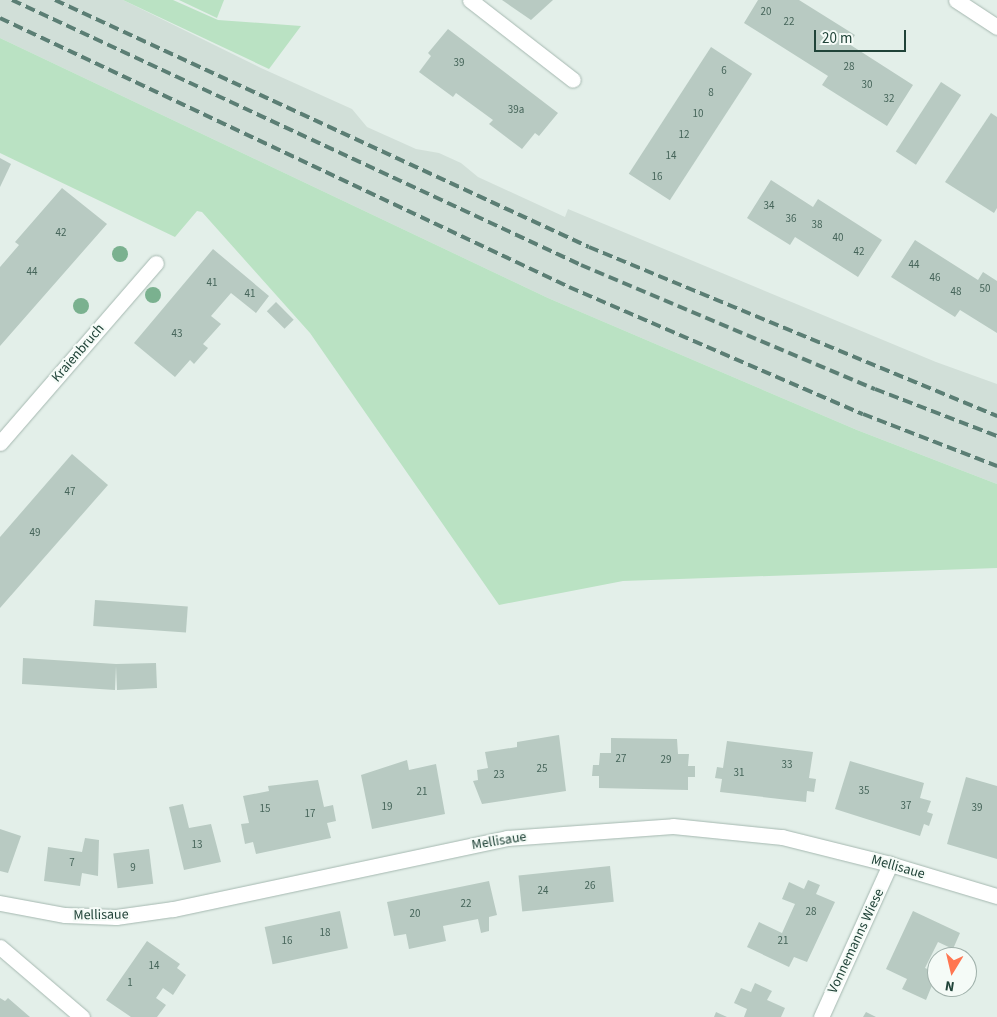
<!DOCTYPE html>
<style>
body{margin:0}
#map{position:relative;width:997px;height:1017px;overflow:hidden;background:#e3efe9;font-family:"Source Sans 3",sans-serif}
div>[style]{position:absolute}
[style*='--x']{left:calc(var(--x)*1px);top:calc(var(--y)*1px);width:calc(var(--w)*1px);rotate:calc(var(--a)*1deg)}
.built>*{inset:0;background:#d1dfd8}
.green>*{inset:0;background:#bae2c3}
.building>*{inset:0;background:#b8cac2;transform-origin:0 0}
.roads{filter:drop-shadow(0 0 1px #a5b8b0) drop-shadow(0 0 1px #a5b8b0)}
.minor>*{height:15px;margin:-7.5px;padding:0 7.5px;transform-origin:7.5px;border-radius:7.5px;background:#fff}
.rail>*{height:4px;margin-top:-2px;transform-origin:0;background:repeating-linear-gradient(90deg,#5b7e74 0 10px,transparent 0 15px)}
.trees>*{width:16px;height:16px;margin:-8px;border-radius:50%;background:#7ab18f}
span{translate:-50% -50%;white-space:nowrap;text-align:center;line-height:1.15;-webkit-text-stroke:4px #f5fbf7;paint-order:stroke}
.number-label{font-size:11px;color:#46655a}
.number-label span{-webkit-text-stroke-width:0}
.street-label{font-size:14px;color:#204338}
.north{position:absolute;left:927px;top:947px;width:50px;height:50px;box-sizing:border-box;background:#f5fbf7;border:1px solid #a0b1ab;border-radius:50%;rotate:189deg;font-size:14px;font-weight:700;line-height:20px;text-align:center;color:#204338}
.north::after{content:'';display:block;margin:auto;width:18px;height:22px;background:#ff7651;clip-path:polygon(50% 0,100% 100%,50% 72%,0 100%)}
.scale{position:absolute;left:814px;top:30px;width:92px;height:22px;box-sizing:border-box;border:2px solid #204338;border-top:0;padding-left:6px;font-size:15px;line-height:18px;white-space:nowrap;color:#204338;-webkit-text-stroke:4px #f5fbf7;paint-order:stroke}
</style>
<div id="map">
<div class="built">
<i style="clip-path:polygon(0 0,123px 0,261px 68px,352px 109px,367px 127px,416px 149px,439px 153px,461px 163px,478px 177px,565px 217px,568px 209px,936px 362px,997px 384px,997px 484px,857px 430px,548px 298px,0 38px)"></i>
</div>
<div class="green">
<i style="clip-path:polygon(123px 0,173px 0,218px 20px,301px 26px,269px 69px)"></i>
<i style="clip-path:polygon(179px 0,224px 0,217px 18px)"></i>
<i style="clip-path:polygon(0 38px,548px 298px,857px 430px,997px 484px,997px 568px,623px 581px,499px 605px,310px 333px,202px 212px,197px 211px,175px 237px,0 153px)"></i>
</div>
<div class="building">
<i style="clip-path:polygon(502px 0,553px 0,531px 20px)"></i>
<i style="clip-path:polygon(758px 0,799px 0,855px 35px,849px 44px,913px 85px,887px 126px,822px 85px,828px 76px,744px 23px)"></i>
<i style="clip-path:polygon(448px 29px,558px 113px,539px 136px,535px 133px,522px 149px,489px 124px,493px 120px,456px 93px,453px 97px,419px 72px,431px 56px,428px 53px)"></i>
<i style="left:711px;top:47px;width:49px;height:151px;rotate:33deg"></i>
<i style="left:941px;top:82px;width:24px;height:83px;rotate:33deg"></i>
<i style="clip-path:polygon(991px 113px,997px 117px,997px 208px,994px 213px,945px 182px)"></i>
<i style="clip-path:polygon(0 158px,11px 164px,0 187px)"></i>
<i style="clip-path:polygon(771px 180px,813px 207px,818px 199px,882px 240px,858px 277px,795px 237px,790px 245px,747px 218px)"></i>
<i style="clip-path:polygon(62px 188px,107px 224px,0 346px,0 267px,19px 245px,15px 242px)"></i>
<i style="clip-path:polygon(915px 240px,978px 280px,983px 272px,997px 281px,997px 333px,960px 310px,955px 317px,891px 277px)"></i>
<i style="clip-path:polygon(213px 249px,269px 296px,256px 313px,231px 293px,211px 316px,221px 324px,203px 344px,208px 348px,194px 364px,190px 360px,175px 377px,134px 343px)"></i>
<i style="left:276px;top:302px;width:25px;height:13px;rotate:45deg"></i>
<i style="clip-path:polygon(72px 454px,108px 485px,0 608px,0 537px)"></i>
<i style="left:95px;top:600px;width:93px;height:26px;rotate:4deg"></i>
<i style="clip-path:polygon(23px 658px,116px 664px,156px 663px,157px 688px,117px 690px,116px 666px,115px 690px,22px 684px)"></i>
<i style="clip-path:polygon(559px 735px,566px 791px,482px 804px,473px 781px,478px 780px,477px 770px,488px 768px,485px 752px,517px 747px,517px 742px)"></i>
<i style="clip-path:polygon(611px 738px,677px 739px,678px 754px,689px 754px,688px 766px,695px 766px,695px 777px,688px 777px,688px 790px,599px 788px,599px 776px,592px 776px,593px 765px,599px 765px,600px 753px,611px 753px)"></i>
<i style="clip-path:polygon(727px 741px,813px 752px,809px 778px,816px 779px,814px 792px,807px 791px,806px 802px,720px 792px,722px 779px,715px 778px,717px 767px,723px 768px)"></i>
<i style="clip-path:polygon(407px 760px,409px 770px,436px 764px,445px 814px,372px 829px,361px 775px)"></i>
<i style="clip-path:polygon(850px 761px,924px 783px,920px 798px,931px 801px,927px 812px,933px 814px,929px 826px,924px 824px,920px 836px,835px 809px)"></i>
<i style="clip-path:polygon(966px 777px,997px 786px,997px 859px,947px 844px)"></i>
<i style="clip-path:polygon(318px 780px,324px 807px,333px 805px,336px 821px,327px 823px,331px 838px,256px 854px,253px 842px,245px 844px,241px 824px,249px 823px,243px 796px,269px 791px,268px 786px)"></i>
<i style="clip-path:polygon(183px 804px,189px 828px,211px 824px,221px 862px,184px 870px,169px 807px)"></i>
<i style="clip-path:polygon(0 829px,21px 836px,8px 873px,0 871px)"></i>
<i style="clip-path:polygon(85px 838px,99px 840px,98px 876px,82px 873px,80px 886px,44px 881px,48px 847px,82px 852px)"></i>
<i style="left:149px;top:849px;width:35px;height:36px;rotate:83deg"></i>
<i style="left:610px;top:866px;width:36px;height:92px;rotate:84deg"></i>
<i style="clip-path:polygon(808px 880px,820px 885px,816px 894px,835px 902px,807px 962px,794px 957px,789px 967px,747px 947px,759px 922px,782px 933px,795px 904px,782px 899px,789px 882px,804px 889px)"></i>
<i style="clip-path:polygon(489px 881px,497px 915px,489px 917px,489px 931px,481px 933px,478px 919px,443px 926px,446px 941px,409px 949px,406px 934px,394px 936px,387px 902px)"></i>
<i style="left:340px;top:911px;width:38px;height:77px;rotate:78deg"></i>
<i style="clip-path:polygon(913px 911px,960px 933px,953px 949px,938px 942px,925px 968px,937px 973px,926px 1000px,902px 989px,907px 979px,886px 969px)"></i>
<i style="clip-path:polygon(147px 941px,180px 964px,177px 968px,186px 975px,173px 995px,163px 988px,156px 998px,166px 1005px,157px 1017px,131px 1017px,106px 1000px)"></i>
<i style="clip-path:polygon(755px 983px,772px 991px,767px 1000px,785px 1008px,781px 1017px,744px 1017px,747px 1009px,734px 1003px,741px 988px,751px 992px)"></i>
<i style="clip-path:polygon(0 998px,5px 1001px,8px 998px,30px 1017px,0 1017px)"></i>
<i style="clip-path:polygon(716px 1012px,727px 1017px,714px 1017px)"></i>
<i style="clip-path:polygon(866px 1012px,876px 1017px,863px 1017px)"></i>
</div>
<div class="roads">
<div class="minor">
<i style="--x:470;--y:0;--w:130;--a:37.8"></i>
<i style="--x:956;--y:0;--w:49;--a:33.4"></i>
<i style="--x:0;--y:443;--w:238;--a:-49.1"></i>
<i style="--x:0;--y:903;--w:66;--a:10.5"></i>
<i style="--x:65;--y:915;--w:51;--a:2.2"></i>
<i style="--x:116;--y:917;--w:58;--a:-8"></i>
<i style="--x:173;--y:909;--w:341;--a:-12"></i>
<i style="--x:507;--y:838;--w:166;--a:-4.1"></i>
<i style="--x:673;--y:826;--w:110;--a:5.8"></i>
<i style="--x:782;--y:837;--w:111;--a:14"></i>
<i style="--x:890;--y:864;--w:112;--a:16.7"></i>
<i style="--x:0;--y:947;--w:108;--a:40.5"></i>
<i style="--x:821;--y:1017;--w:168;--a:-65.7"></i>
</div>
</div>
<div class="rail">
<i style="--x:12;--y:0;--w:628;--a:24.97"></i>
<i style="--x:581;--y:265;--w:319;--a:22.9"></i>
<i style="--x:875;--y:389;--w:131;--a:21.1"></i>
<i style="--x:55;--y:0;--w:588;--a:24.82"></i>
<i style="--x:589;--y:247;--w:442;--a:22.5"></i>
<i style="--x:0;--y:18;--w:629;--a:25.3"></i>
<i style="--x:569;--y:287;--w:320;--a:23.4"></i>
<i style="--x:863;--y:414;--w:144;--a:21.2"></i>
</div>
<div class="trees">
<i style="left:120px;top:254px"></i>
<i style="left:153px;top:295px"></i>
<i style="left:81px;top:306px"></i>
</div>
<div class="number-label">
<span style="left:766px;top:12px">20</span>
<span style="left:789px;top:22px">22</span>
<span style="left:459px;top:63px">39</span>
<span style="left:849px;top:67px">28</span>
<span style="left:724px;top:71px">6</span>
<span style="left:867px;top:85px">30</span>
<span style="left:711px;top:93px">8</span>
<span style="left:889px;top:99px">32</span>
<span style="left:516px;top:110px">39a</span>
<span style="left:698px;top:114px">10</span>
<span style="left:684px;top:135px">12</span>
<span style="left:671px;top:156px">14</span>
<span style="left:657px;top:177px">16</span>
<span style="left:769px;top:206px">34</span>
<span style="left:791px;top:219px">36</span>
<span style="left:817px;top:225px">38</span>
<span style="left:61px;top:233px">42</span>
<span style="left:838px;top:238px">40</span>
<span style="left:859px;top:252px">42</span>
<span style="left:914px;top:265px">44</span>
<span style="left:32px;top:272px">44</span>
<span style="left:935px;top:278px">46</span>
<span style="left:212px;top:283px">41</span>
<span style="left:985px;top:289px">50</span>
<span style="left:956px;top:292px">48</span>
<span style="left:250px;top:294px">41</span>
<span style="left:177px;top:334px">43</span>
<span style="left:70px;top:492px">47</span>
<span style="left:35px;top:533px">49</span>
<span style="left:621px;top:759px">27</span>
<span style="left:666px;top:760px">29</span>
<span style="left:787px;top:765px">33</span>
<span style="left:542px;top:769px">25</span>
<span style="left:739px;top:773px">31</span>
<span style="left:499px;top:775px">23</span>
<span style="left:864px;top:791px">35</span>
<span style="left:422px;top:792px">21</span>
<span style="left:906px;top:806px">37</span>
<span style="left:387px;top:807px">19</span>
<span style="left:977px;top:808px">39</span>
<span style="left:265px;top:809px">15</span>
<span style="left:310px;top:814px">17</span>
<span style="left:197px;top:845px">13</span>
<span style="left:72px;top:863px">7</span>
<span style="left:133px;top:868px">9</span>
<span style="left:590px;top:886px">26</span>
<span style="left:543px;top:891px">24</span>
<span style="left:466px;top:904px">22</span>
<span style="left:811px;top:912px">28</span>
<span style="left:415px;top:914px">20</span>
<span style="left:325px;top:933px">18</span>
<span style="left:287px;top:941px">16</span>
<span style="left:783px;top:941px">21</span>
<span style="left:154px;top:966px">14</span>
<span style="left:130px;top:983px">1</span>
</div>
<div class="street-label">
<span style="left:78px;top:353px;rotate:-49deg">Kraienbruch</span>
<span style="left:499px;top:841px;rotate:-9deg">Mellisaue</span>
<span style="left:898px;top:867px;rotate:16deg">Mellisaue</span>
<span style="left:101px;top:915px;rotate:-1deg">Mellisaue</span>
<span style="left:856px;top:941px;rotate:-65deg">Vonnemanns Wiese</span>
</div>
<div class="north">N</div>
<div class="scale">20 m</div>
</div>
